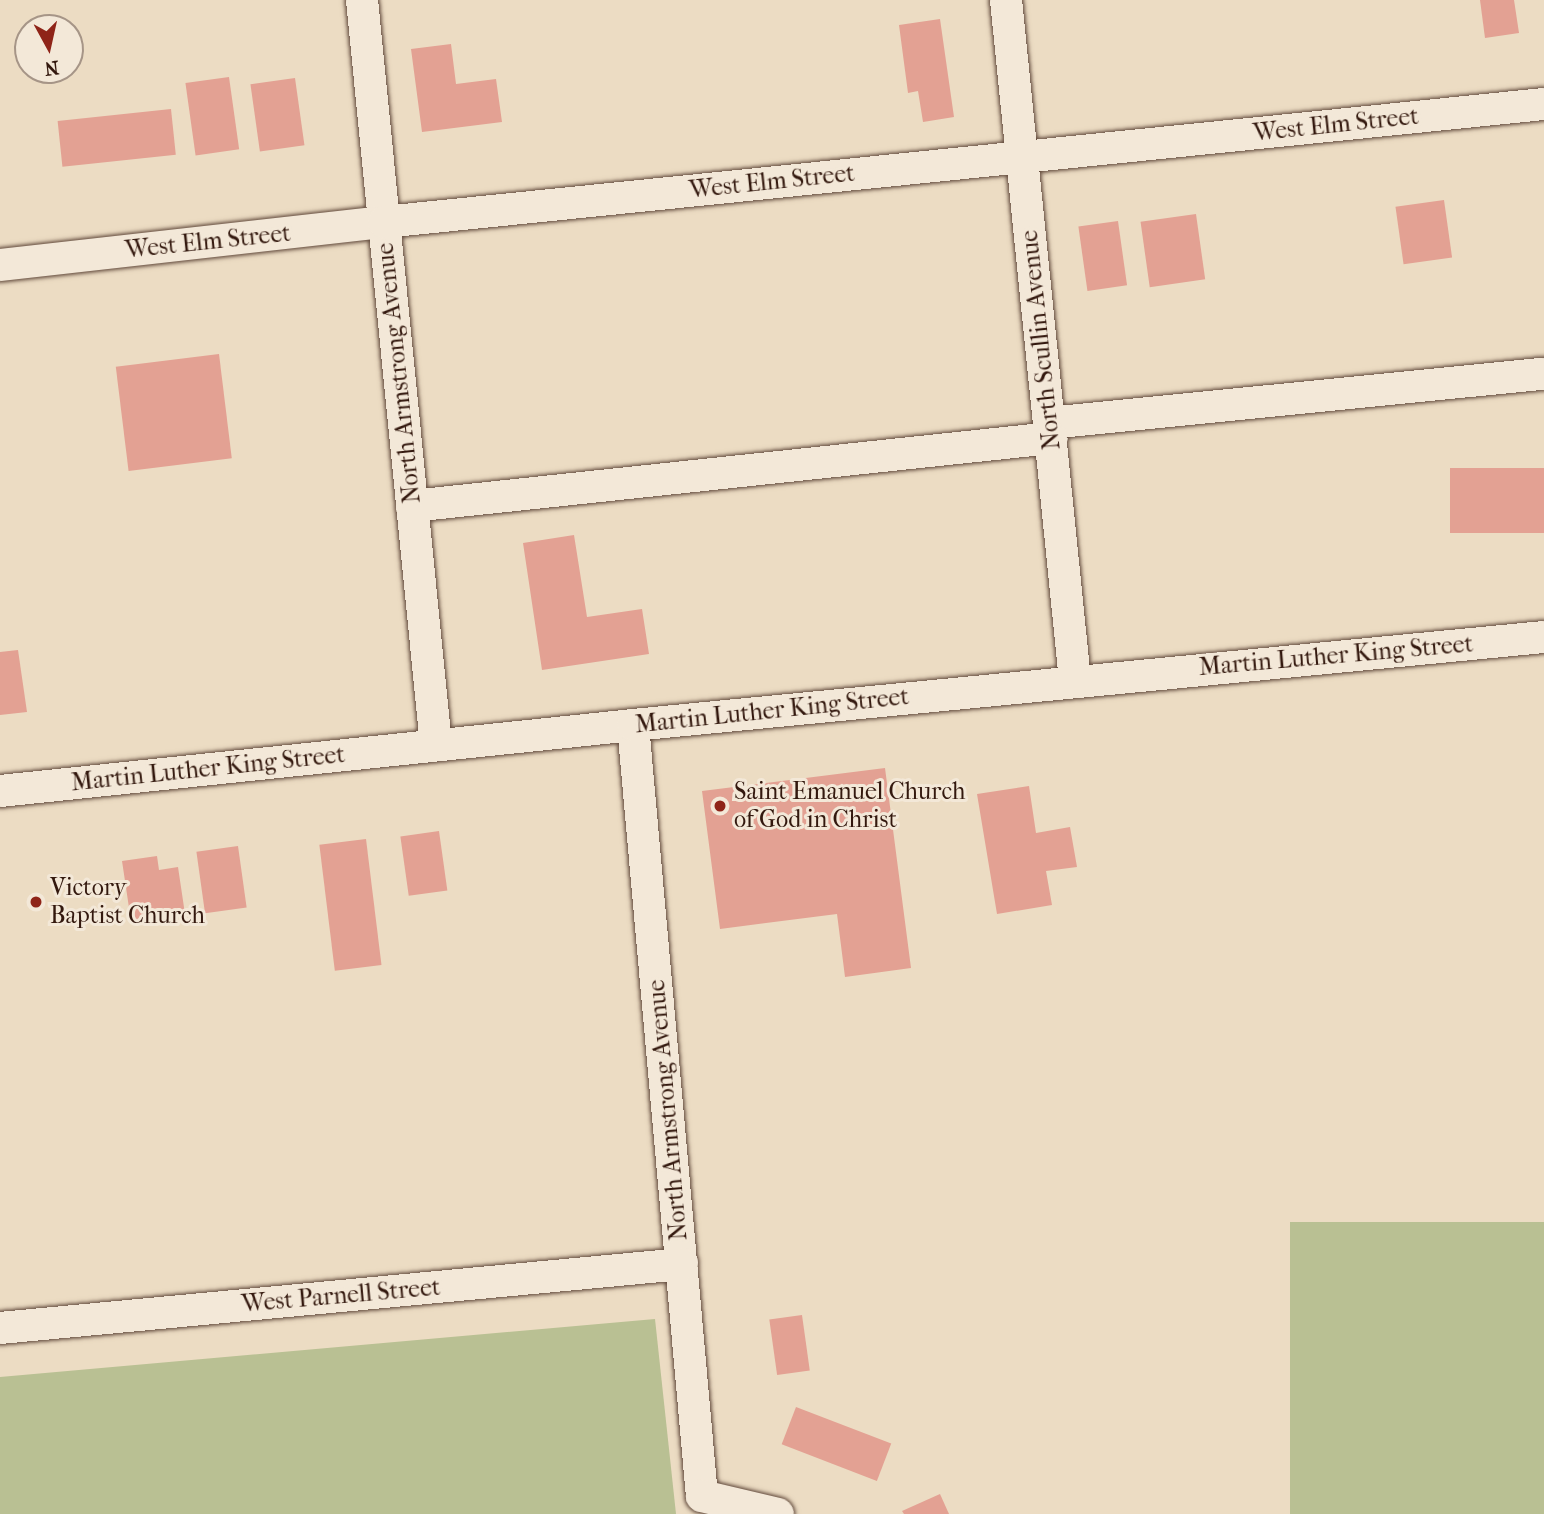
<!DOCTYPE html>
<style>
body{margin:0}
#map{position:relative;width:1544px;height:1514px;overflow:hidden;background:#ecdcc3;font-family:"IM FELL French Canon",serif}
div>[style]{position:absolute}
[style*='--x']{left:calc(var(--x)*1px);top:calc(var(--y)*1px);width:calc(var(--w)*1px);rotate:calc(var(--a)*1deg)}
.green>*{inset:0;background:#b9c093;transform-origin:0 0}
.building>*{inset:0;background:#e3a193;transform-origin:0 0}
.roads{filter:drop-shadow(0 0 2px #61493b) drop-shadow(0 0 2px #61493b)}
.minor>*{height:32px;margin:-16px;padding:0 16px;transform-origin:16px;border-radius:16px;background:#f3e8d8}
.dots>*{width:19px;height:19px;translate:-50% -50%;box-sizing:border-box;border:4px solid #f3e8d8;border-radius:50%}
span{translate:-50% -50%;white-space:nowrap;text-align:center;line-height:1.15;-webkit-text-stroke:6px #f3e8d8;paint-order:stroke}
.street-label{font-size:24px;color:#33180e}
.poi-label{font-size:24px;color:#33180e}
.left{translate:0 -50%;text-align:left}
.north{position:absolute;left:14px;top:14px;width:70px;height:70px;box-sizing:border-box;background:#f3e8d8;border:2px solid #a69587;border-radius:50%;rotate:172deg;font-size:19px;font-weight:700;line-height:28px;text-align:center;color:#33180e}
.north::after{content:'';display:block;margin:auto;width:24px;height:32px;background:#8f2418;clip-path:polygon(50% 0,100% 100%,50% 72%,0 100%)}
</style>
<div id="map">
<div class="green">
<i style="left:1544px;top:1222px;width:292px;height:254px;rotate:90deg"></i>
<i style="clip-path:polygon(655px 1319px,676px 1514px,0 1514px,0 1377px)"></i>
</div>
<div class="building">
<i style="clip-path:polygon(1480px 0,1514px 0,1519px 33px,1485px 38px)"></i>
<i style="clip-path:polygon(940px 19px,954px 117px,923px 122px,918px 91px,908px 93px,899px 25px)"></i>
<i style="clip-path:polygon(451px 44px,456px 84px,496px 79px,502px 122px,422px 132px,411px 49px)"></i>
<i style="left:229px;top:77px;width:73px;height:44px;rotate:82deg"></i>
<i style="left:295px;top:78px;width:68px;height:45px;rotate:82deg"></i>
<i style="left:171px;top:109px;width:46px;height:114px;rotate:84deg"></i>
<i style="left:1444px;top:200px;width:58px;height:49px;rotate:82deg"></i>
<i style="left:1196px;top:214px;width:66px;height:56px;rotate:82deg"></i>
<i style="left:1118px;top:221px;width:65px;height:40px;rotate:82deg"></i>
<i style="left:219px;top:354px;width:105px;height:104px;rotate:83deg"></i>
<i style="left:1544px;top:468px;width:65px;height:94px;rotate:90deg"></i>
<i style="clip-path:polygon(574px 535px,587px 617px,642px 609px,649px 654px,542px 670px,523px 543px)"></i>
<i style="clip-path:polygon(18px 650px,27px 712px,0 715px,0 652px)"></i>
<i style="clip-path:polygon(885px 768px,911px 968px,845px 977px,837px 914px,720px 929px,702px 791px)"></i>
<i style="clip-path:polygon(1029px 786px,1036px 833px,1070px 827px,1077px 867px,1046px 871px,1052px 905px,997px 914px,977px 794px)"></i>
<i style="left:439px;top:831px;width:60px;height:39px;rotate:82deg"></i>
<i style="left:366px;top:839px;width:127px;height:47px;rotate:83deg"></i>
<i style="left:238px;top:846px;width:62px;height:42px;rotate:82deg"></i>
<i style="clip-path:polygon(157px 856px,159px 870px,178px 867px,185px 914px,131px 921px,122px 861px)"></i>
<i style="left:802px;top:1315px;width:56px;height:33px;rotate:82deg"></i>
<i style="left:796px;top:1407px;width:102px;height:40px;rotate:21deg"></i>
<i style="clip-path:polygon(940px 1494px,949px 1514px,904px 1514px,902px 1511px)"></i>
</div>
<div class="roads">
<div class="minor">
<i style="--x:362;--y:0;--w:749;--a:84.33"></i>
<i style="--x:1006;--y:0;--w:684;--a:84.21"></i>
<i style="--x:0;--y:265;--w:386;--a:-6.4"></i>
<i style="--x:384;--y:222;--w:1166;--a:-5.81"></i>
<i style="--x:1049;--y:423;--w:497;--a:-5.7"></i>
<i style="--x:412;--y:506;--w:643;--a:-6.07"></i>
<i style="--x:633;--y:725;--w:774;--a:84.89"></i>
<i style="--x:702;--y:1496;--w:78;--a:13.3"></i>
<i style="--x:0;--y:791;--w:636;--a:-5.95"></i>
<i style="--x:633;--y:725;--w:915;--a:-5.52"></i>
<i style="--x:0;--y:1328;--w:685;--a:-5.36"></i>
</div>
</div>
<div class="dots">
<i style="left:720px;top:806px;background:#8f2418"></i>
<i style="left:36px;top:902px;background:#8f2418"></i>
</div>
<div class="street-label">
<span style="left:1336px;top:125px;rotate:-6deg">West Elm Street</span>
<span style="left:772px;top:182px;rotate:-6deg">West Elm Street</span>
<span style="left:208px;top:242px;rotate:-6deg">West Elm Street</span>
<span style="left:1041px;top:340px;rotate:-96deg">North Scullin Avenue</span>
<span style="left:399px;top:373px;rotate:-96deg">North Armstrong Avenue</span>
<span style="left:1336px;top:656px;rotate:-5deg">Martin Luther King Street</span>
<span style="left:772px;top:711px;rotate:-6deg">Martin Luther King Street</span>
<span style="left:208px;top:769px;rotate:-6deg">Martin Luther King Street</span>
<span style="left:668px;top:1110px;rotate:-95deg">North Armstrong Avenue</span>
<span style="left:341px;top:1296px;rotate:-5deg">West Parnell Street</span>
</div>
<div class="poi-label">
<span class="left" style="left:734px;top:806px">Saint Emanuel Church<br>of God in Christ</span>
<span class="left" style="left:50px;top:902px">Victory<br>Baptist Church</span>
</div>
<div class="north">N</div>
</div>
